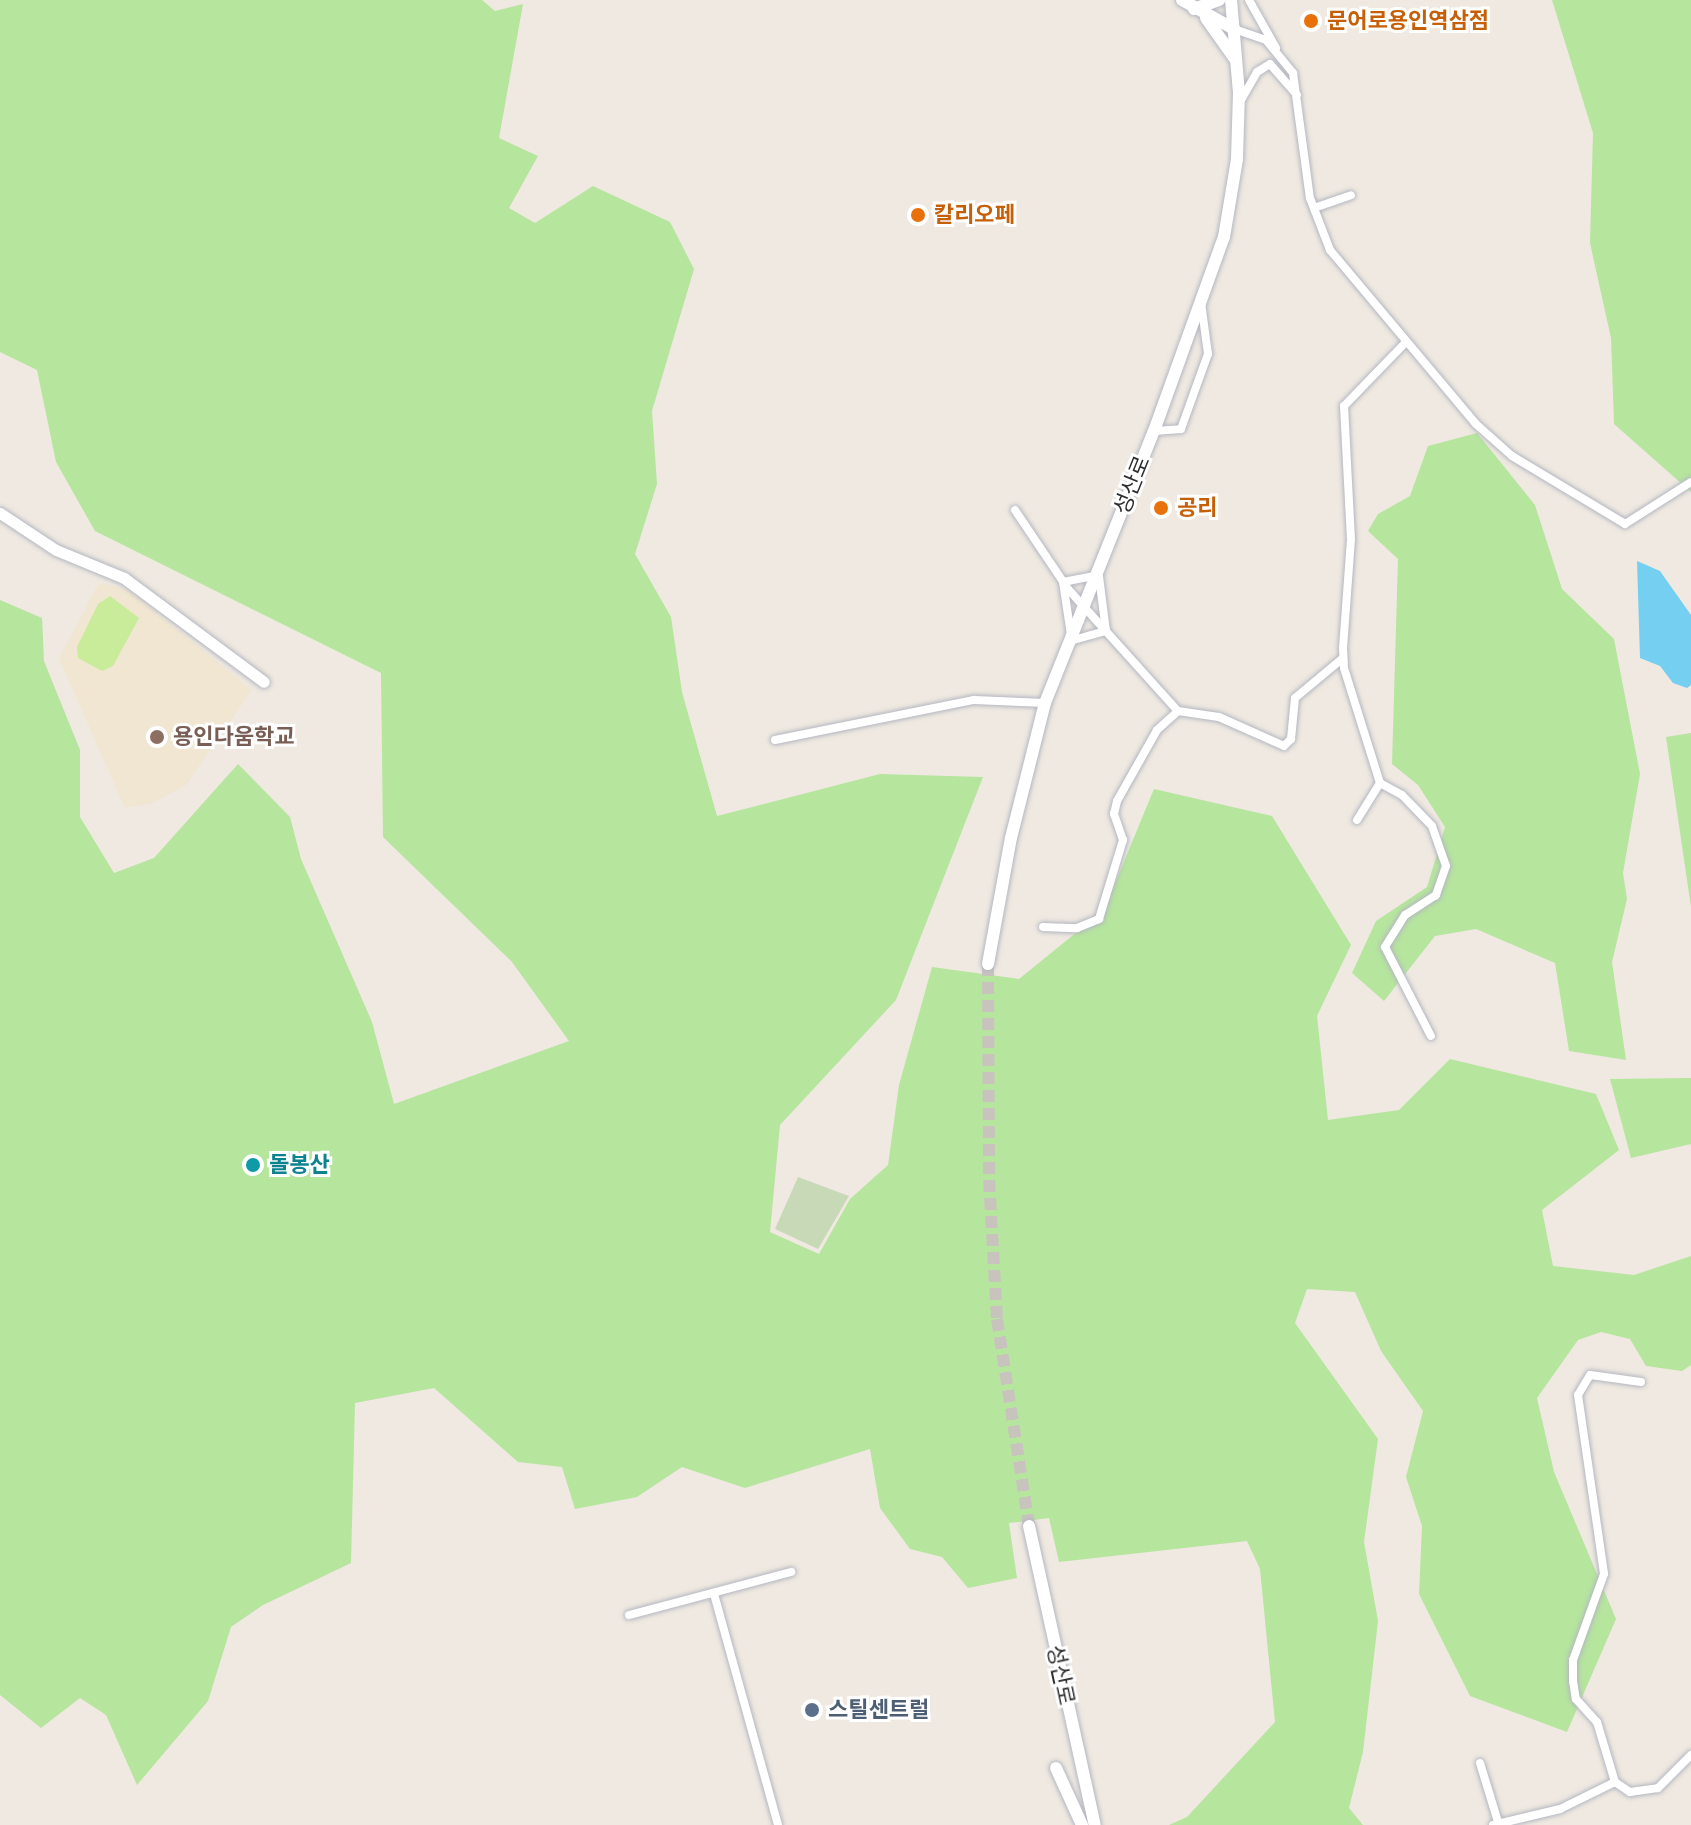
<!DOCTYPE html>
<meta charset="utf-8">
<style>
body{margin:0}
#map{position:relative;width:1691px;height:1825px;overflow:hidden;background:#efe9e1;font-family:Manrope,"Noto Sans KR",sans-serif}
div>[style]{position:absolute}
[style*='--x']{left:calc(var(--x)*1px);top:calc(var(--y)*1px);width:calc(var(--w)*1px);rotate:calc(var(--a)*1deg)}
.education>*{inset:0;background:#f0e6d1}
.green>*{inset:0;background:#b6e59e}
.cemetery>*{inset:0;background:#c8d9b8}
.pitch>*{inset:0;background:#c9ec9a}
.water>*{inset:0;background:#75cff0}
.secondary-tunnel>*{height:12px;margin-top:-6px;transform-origin:0;background:repeating-linear-gradient(90deg,#c8c4bd 0 12px,transparent 0 18px)}
.roads{filter:drop-shadow(0 0 2px #b4b7c1) drop-shadow(0 0 2px #b4b7c1)}
.minor>*{height:8px;margin:-4px;padding:0 4px;transform-origin:4px;border-radius:4px;background:#fff}
.tertiary>*{height:11px;margin:-5.5px;padding:0 5.5px;transform-origin:5.5px;border-radius:5.5px;background:#fff}
.secondary>*{height:12px;margin:-6px;padding:0 6px;transform-origin:6px;border-radius:6px;background:#fff}
.dots>*{width:22px;height:22px;translate:-50% -50%;box-sizing:border-box;border:4px solid #fff;border-radius:50%}
span{translate:-50% -50%;white-space:nowrap;text-align:center;line-height:1.15;-webkit-text-stroke:6px #fff;paint-order:stroke}
.food-label{font-size:22px;color:#c56008;font-weight:700}
.left{translate:0 -50%;text-align:left}
.street-label{font-size:22px;color:#2e2e2e}
.education-label{font-size:22px;color:#785e54;font-weight:700}
.culture-label{font-size:22px;color:#0d838f;font-weight:700}
.service-label{font-size:22px;color:#4e5e75;font-weight:700}
</style>
<div id="map">
<div class="education">
<i style="clip-path:polygon(99px 583px,127px 589px,252px 690px,186px 785px,153px 803px,125px 808px,59px 658px)"></i>
</div>
<div class="green">
<i style="clip-path:polygon(0 0,482px 0,495px 11px,523px 4px,499px 138px,538px 156px,509px 208px,535px 223px,593px 186px,670px 222px,694px 269px,652px 411px,657px 484px,635px 554px,671px 617px,682px 692px,717px 816px,880px 774px,983px 777px,896px 1000px,780px 1125px,770px 1232px,819px 1254px,850px 1199px,888px 1165px,899px 1085px,932px 967px,1019px 979px,1104px 910px,1154px 789px,1272px 816px,1351px 945px,1317px 1016px,1328px 1120px,1399px 1110px,1450px 1059px,1596px 1094px,1619px 1150px,1542px 1210px,1553px 1266px,1634px 1275px,1691px 1256px,1691px 1365px,1682px 1371px,1646px 1366px,1630px 1339px,1601px 1332px,1578px 1340px,1537px 1398px,1554px 1472px,1616px 1619px,1567px 1732px,1470px 1696px,1419px 1594px,1422px 1526px,1406px 1477px,1423px 1411px,1381px 1351px,1355px 1292px,1307px 1289px,1295px 1323px,1378px 1439px,1364px 1542px,1378px 1621px,1363px 1752px,1349px 1808px,1363px 1825px,1169px 1825px,1187px 1817px,1275px 1722px,1260px 1569px,1247px 1541px,1059px 1562px,1049px 1518px,1009px 1523px,1017px 1578px,968px 1588px,942px 1557px,910px 1549px,880px 1508px,870px 1449px,745px 1488px,682px 1467px,637px 1497px,575px 1509px,562px 1467px,518px 1462px,434px 1388px,355px 1403px,351px 1563px,263px 1605px,231px 1627px,208px 1701px,137px 1785px,106px 1715px,80px 1698px,41px 1728px,0 1695px,0 600px,42px 618px,44px 661px,80px 750px,80px 817px,114px 873px,154px 858px,238px 764px,290px 817px,301px 859px,372px 1022px,394px 1104px,569px 1041px,512px 962px,383px 837px,381px 673px,95px 531px,56px 462px,37px 370px,0 352px)"></i>
<i style="clip-path:polygon(1552px 0,1691px 0,1691px 492px,1614px 424px,1611px 338px,1590px 243px,1593px 133px)"></i>
<i style="clip-path:polygon(1477px 433px,1535px 505px,1562px 589px,1614px 639px,1640px 774px,1623px 873px,1627px 899px,1612px 962px,1626px 1060px,1569px 1051px,1555px 963px,1476px 929px,1435px 936px,1384px 1001px,1352px 973px,1376px 921px,1427px 887px,1445px 827px,1418px 785px,1392px 764px,1398px 559px,1368px 531px,1378px 514px,1410px 496px,1428px 446px)"></i>
<i style="clip-path:polygon(1691px 733px,1691px 907px,1666px 737px)"></i>
<i style="clip-path:polygon(1691px 1078px,1691px 1144px,1631px 1158px,1610px 1079px)"></i>
</div>
<div class="cemetery">
<i style="clip-path:polygon(798px 1177px,849px 1196px,818px 1249px,775px 1229px)"></i>
</div>
<div class="pitch">
<i style="clip-path:polygon(110px 596px,139px 618px,113px 666px,102px 671px,78px 658px,77px 647px,98px 604px)"></i>
</div>
<div class="water">
<i style="clip-path:polygon(1637px 561px,1660px 571px,1691px 615px,1691px 685px,1687px 688px,1673px 683px,1660px 666px,1640px 658px)"></i>
</div>
<div class="secondary-tunnel">
<i style="--x:988;--y:964;--w:216;--a:89.7"></i>
<i style="--x:989;--y:1180;--w:139;--a:86.7"></i>
<i style="--x:997;--y:1319;--w:209;--a:81.2"></i>
</div>
<div class="roads">
<div class="minor">
<i style="--x:1249;--y:0;--w:55;--a:60.6"></i>
<i style="--x:1234;--y:29;--w:34;--a:19"></i>
<i style="--x:1266;--y:40;--w:43;--a:50.7"></i>
<i style="--x:1293;--y:73;--w:126;--a:82.3"></i>
<i style="--x:1310;--y:198;--w:56;--a:69"></i>
<i style="--x:1330;--y:250;--w:227;--a:50"></i>
<i style="--x:1476;--y:424;--w:48;--a:41.6"></i>
<i style="--x:1512;--y:456;--w:132;--a:31"></i>
<i style="--x:1625;--y:524;--w:78;--a:-32.5"></i>
<i style="--x:1241;--y:100;--w:32;--a:-60"></i>
<i style="--x:1257;--y:72;--w:15;--a:-32"></i>
<i style="--x:1270;--y:64;--w:41;--a:48.9"></i>
<i style="--x:1314;--y:208;--w:39;--a:-19"></i>
<i style="--x:1406;--y:342;--w:89;--a:134.1"></i>
<i style="--x:1344;--y:406;--w:133;--a:87"></i>
<i style="--x:1351;--y:539;--w:109;--a:94.2"></i>
<i style="--x:1343;--y:648;--w:20;--a:87"></i>
<i style="--x:1344;--y:668;--w:121;--a:72.6"></i>
<i style="--x:1380;--y:783;--w:25;--a:29"></i>
<i style="--x:1402;--y:795;--w:43;--a:45.9"></i>
<i style="--x:1432;--y:826;--w:42;--a:70.7"></i>
<i style="--x:1446;--y:866;--w:31;--a:109"></i>
<i style="--x:1436;--y:895;--w:37;--a:147"></i>
<i style="--x:1405;--y:915;--w:38;--a:122"></i>
<i style="--x:1385;--y:947;--w:100;--a:62.7"></i>
<i style="--x:1154;--y:431;--w:27;--a:-4"></i>
<i style="--x:1181;--y:429;--w:80;--a:-70.2"></i>
<i style="--x:1208;--y:354;--w:52;--a:-97.7"></i>
<i style="--x:1015;--y:510;--w:95;--a:56.1"></i>
<i style="--x:1068;--y:589;--w:164;--a:48"></i>
<i style="--x:1178;--y:711;--w:41;--a:8.3"></i>
<i style="--x:1219;--y:717;--w:71;--a:24"></i>
<i style="--x:1284;--y:746;--w:10;--a:-45"></i>
<i style="--x:1291;--y:739;--w:41;--a:-84.4"></i>
<i style="--x:1295;--y:698;--w:62;--a:-39.8"></i>
<i style="--x:1071;--y:635;--w:54;--a:-98.6"></i>
<i style="--x:1063;--y:582;--w:32;--a:-11"></i>
<i style="--x:1070;--y:641;--w:37;--a:-16"></i>
<i style="--x:1106;--y:631;--w:55;--a:-97.3"></i>
<i style="--x:775;--y:740;--w:203;--a:-11.4"></i>
<i style="--x:974;--y:700;--w:71;--a:2.4"></i>
<i style="--x:1357;--y:820;--w:44;--a:-58.1"></i>
<i style="--x:1043;--y:927;--w:34;--a:2"></i>
<i style="--x:1077;--y:928;--w:24;--a:-22"></i>
<i style="--x:1099;--y:919;--w:83;--a:-73.1"></i>
<i style="--x:1123;--y:840;--w:28;--a:-109"></i>
<i style="--x:1114;--y:814;--w:13;--a:-77"></i>
<i style="--x:1117;--y:801;--w:81;--a:-60.6"></i>
<i style="--x:1157;--y:730;--w:28;--a:-42"></i>
<i style="--x:1641;--y:1382;--w:51;--a:-172.2"></i>
<i style="--x:1590;--y:1375;--w:23;--a:121"></i>
<i style="--x:1578;--y:1395;--w:181;--a:81.7"></i>
<i style="--x:1604;--y:1574;--w:91;--a:109.8"></i>
<i style="--x:1573;--y:1660;--w:21;--a:90"></i>
<i style="--x:1573;--y:1681;--w:18;--a:81"></i>
<i style="--x:1576;--y:1699;--w:31;--a:48"></i>
<i style="--x:1597;--y:1722;--w:63;--a:73.3"></i>
<i style="--x:1615;--y:1782;--w:18;--a:34"></i>
<i style="--x:1630;--y:1792;--w:28;--a:-8"></i>
<i style="--x:1658;--y:1788;--w:47;--a:-45"></i>
<i style="--x:714;--y:1594;--w:240;--a:74.5"></i>
<i style="--x:629;--y:1615;--w:168;--a:-14.9"></i>
<i style="--x:1480;--y:1763;--w:62;--a:73"></i>
<i style="--x:1493;--y:1825;--w:69;--a:-13.4"></i>
<i style="--x:1560;--y:1809;--w:61;--a:-26.1"></i>
</div>
<div class="tertiary">
<i style="--x:0;--y:513;--w:67;--a:33.5"></i>
<i style="--x:56;--y:550;--w:74;--a:22.4"></i>
<i style="--x:124;--y:578;--w:174;--a:36.6"></i>
</div>
<div class="secondary">
<i style="--x:1182;--y:0;--w:60;--a:29.1"></i>
<i style="--x:1194;--y:9;--w:27;--a:-20"></i>
<i style="--x:1206;--y:18;--w:50;--a:54.7"></i>
<i style="--x:988;--y:964;--w:128;--a:-79.7"></i>
<i style="--x:1011;--y:838;--w:139;--a:-75.9"></i>
<i style="--x:1045;--y:703;--w:293;--a:-68.2"></i>
<i style="--x:1154;--y:431;--w:206;--a:-70.2"></i>
<i style="--x:1224;--y:237;--w:79;--a:-80.5"></i>
<i style="--x:1237;--y:159;--w:66;--a:-88.3"></i>
<i style="--x:1239;--y:93;--w:93;--a:-94.9"></i>
<i style="--x:1029;--y:1526;--w:306;--a:77.6"></i>
<i style="--x:1056;--y:1768;--w:63;--a:65.5"></i>
</div>
</div>
<div class="dots">
<i style="left:1311px;top:21px;background:#e8710a"></i>
<i style="left:918px;top:215px;background:#e8710a"></i>
<i style="left:1161px;top:508px;background:#e8710a"></i>
<i style="left:157px;top:737px;background:#8d6e63"></i>
<i style="left:253px;top:1165px;background:#0f9aa8"></i>
<i style="left:812px;top:1710px;background:#5c6f8a"></i>
</div>
<div class="food-label">
<span class="left" style="left:1327px;top:21px">문어로용인역삼점</span>
<span class="left" style="left:934px;top:215px">칼리오페</span>
<span class="left" style="left:1177px;top:508px">공리</span>
</div>
<div class="street-label">
<span style="left:1132px;top:485px;rotate:-68deg">성산로</span>
<span style="left:1061px;top:1675px;rotate:78deg">성산로</span>
</div>
<div class="education-label">
<span class="left" style="left:173px;top:737px">용인다움학교</span>
</div>
<div class="culture-label">
<span class="left" style="left:269px;top:1165px">돌봉산</span>
</div>
<div class="service-label">
<span class="left" style="left:828px;top:1710px">스틸센트럴</span>
</div>
</div>
